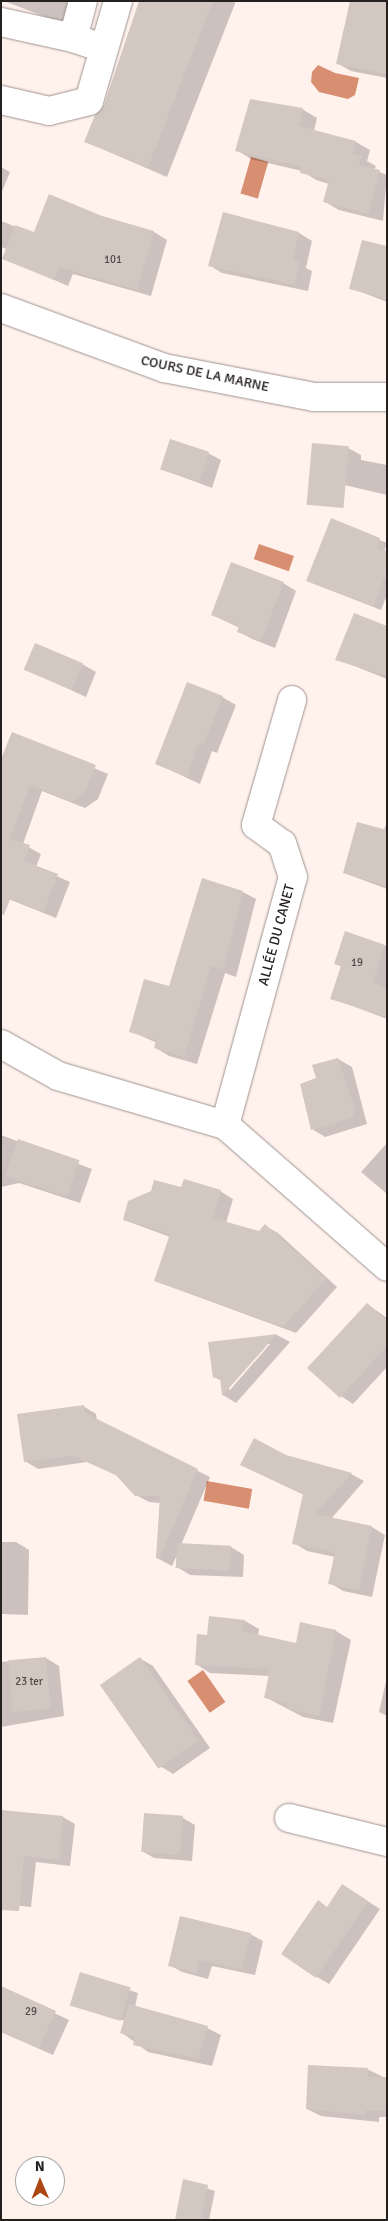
<!DOCTYPE html>
<meta charset="utf-8">
<style>
body{margin:0}
#map{position:relative;width:388px;height:2221px;overflow:hidden;background:#fff2ed;font-family:Signika,sans-serif}
div>[style]{position:absolute}
[style*='--x']{left:calc(var(--x)*1px);top:calc(var(--y)*1px);width:calc(var(--w)*1px);rotate:calc(var(--a)*1deg)}
.water>*{inset:0;background:#d88f71;transform-origin:0 0}
.shadow>*{inset:0;background:#0003}
.building>*{inset:0;background:#d3c7c2;transform-origin:0 0}
.roads{filter:drop-shadow(0 0 1px #9f938f) drop-shadow(0 0 1px #9f938f)}
.minor>*{height:28px;margin:-14px;padding:0 14px;transform-origin:14px;border-radius:14px;background:#fff}
span{translate:-50% -50%;white-space:nowrap;text-align:center;line-height:1.15;-webkit-text-stroke:4px #fff;paint-order:stroke}
.number-label{font-size:11px;color:#504a47}
.number-label span{-webkit-text-stroke-width:0}
.street-label{font-size:14px;color:#24201e}
.frame{position:absolute;inset:0;border:2px solid #24201e;pointer-events:none}
.north{position:absolute;left:15px;top:2156px;width:50px;height:50px;box-sizing:border-box;background:#fff;border:1px solid #a7a6a5;border-radius:50%;rotate:359deg;font-size:14px;font-weight:700;line-height:20px;text-align:center;color:#24201e}
.north::after{content:'';display:block;margin:auto;width:18px;height:22px;background:#aa4712;clip-path:polygon(50% 0,100% 100%,50% 72%,0 100%)}
</style>
<div id="map">
<div class="water">
<i style="clip-path:polygon(318px 65px,335px 73px,359px 78px,355px 95px,348px 99px,319px 92px,311px 82px,312px 72px)"></i>
<i style="left:251px;top:157px;width:18px;height:38px;rotate:16deg"></i>
<i style="left:259px;top:544px;width:37px;height:16px;rotate:19deg"></i>
<i style="left:207px;top:1481px;width:46px;height:20px;rotate:10deg"></i>
<i style="left:203px;top:1670px;width:39px;height:19px;rotate:55deg"></i>
</div>
<div class="shadow">
<i style="clip-path:polygon(4px 1px,85px 1px,74px 28px)"></i>
<i style="clip-path:polygon(140px 1px,236px 1px,167px 177px,86px 142px,105px 106px)"></i>
<i style="clip-path:polygon(387px 1px,387px 78px,351px 71px,337px 63px)"></i>
<i style="clip-path:polygon(251px 100px,302px 109px,317px 118px,314px 131px,356px 142px,370px 150px,367px 161px,376px 166px,374px 170px,387px 175px,383px 221px,339px 210px,324px 201px,329px 184px,316px 180px,302px 171px,251px 159px,237px 150px)"></i>
<i style="clip-path:polygon(1px 167px,10px 172px,1px 194px)"></i>
<i style="clip-path:polygon(102px 217px,154px 232px,167px 240px,151px 296px,73px 274px,68px 286px,4px 258px,7px 249px,1px 247px,1px 221px,34px 234px)"></i>
<i style="clip-path:polygon(299px 233px,312px 241px,306px 268px,312px 271px,308px 291px,222px 273px,209px 265px)"></i>
<i style="clip-path:polygon(387px 247px,387px 302px,351px 288px)"></i>
<i style="clip-path:polygon(348px 448px,361px 455px,361px 460px,387px 465px,387px 495px,323px 480px)"></i>
<i style="clip-path:polygon(208px 453px,221px 460px,212px 488px,161px 469px)"></i>
<i style="clip-path:polygon(332px 520px,387px 543px,384px 552px,387px 595px,381px 610px,315px 584px)"></i>
<i style="clip-path:polygon(283px 583px,296px 591px,275px 648px,252px 639px,238px 631px,240px 628px,212px 615px)"></i>
<i style="clip-path:polygon(387px 628px,387px 679px,337px 659px)"></i>
<i style="clip-path:polygon(82px 664px,96px 672px,86px 697px,25px 669px)"></i>
<i style="clip-path:polygon(222px 697px,236px 705px,217px 753px,212px 751px,200px 784px,157px 764px)"></i>
<i style="clip-path:polygon(13px 734px,108px 774px,98px 799px,85px 808px,42px 791px,23px 844px,41px 854px,36px 867px,70px 882px,56px 918px,1px 896px)"></i>
<i style="clip-path:polygon(387px 821px,387px 889px,344px 873px,384px 830px)"></i>
<i style="clip-path:polygon(243px 892px,256px 899px,236px 977px,225px 973px,197px 1064px,169px 1056px,156px 1048px,157px 1043px,130px 1031px,170px 988px)"></i>
<i style="clip-path:polygon(346px 933px,387px 946px,387px 1019px,332px 998px,342px 967px,336px 964px)"></i>
<i style="clip-path:polygon(338px 1059px,352px 1067px,367px 1124px,325px 1137px,312px 1129px,318px 1079px)"></i>
<i style="clip-path:polygon(1px 1135px,92px 1169px,80px 1203px,19px 1183px,1px 1187px)"></i>
<i style="clip-path:polygon(387px 1143px,387px 1194px,361px 1172px)"></i>
<i style="clip-path:polygon(182px 1189px,220px 1191px,233px 1199px,226px 1223px,260px 1232px,265px 1226px,278px 1233px,337px 1287px,296px 1333px,155px 1281px,170px 1237px,124px 1220px)"></i>
<i style="clip-path:polygon(367px 1304px,387px 1318px,387px 1367px,353px 1404px,341px 1396px)"></i>
<i style="clip-path:polygon(evenodd,277px 1335px,290px 1342px,236px 1403px,223px 1395px,222px 1381px,214px 1377px,210px 1343px,277px 1335px,267px 1344px,270px 1344px,230px 1390px,228px 1388px,267px 1344px)"></i>
<i style="clip-path:polygon(83px 1406px,96px 1414px,97px 1421px,210px 1477px,181px 1545px,231px 1547px,244px 1555px,243px 1577px,190px 1575px,177px 1567px,177px 1555px,172px 1566px,157px 1558px,160px 1503px,149px 1502px,136px 1495px,118px 1476px,87px 1462px,38px 1469px,25px 1461px)"></i>
<i style="clip-path:polygon(285px 1456px,351px 1474px,364px 1481px,331px 1519px,372px 1527px,385px 1535px,372px 1597px,343px 1591px,330px 1583px,335px 1557px,307px 1551px,294px 1543px,304px 1495px,241px 1465px)"></i>
<i style="clip-path:polygon(1px 1542px,16px 1542px,29px 1550px,28px 1615px,1px 1614px)"></i>
<i style="clip-path:polygon(245px 1621px,259px 1629px,258px 1636px,297px 1644px,301px 1624px,336px 1631px,351px 1640px,333px 1723px,303px 1717px,265px 1697px,270px 1676px,210px 1673px,196px 1664px,208px 1636px)"></i>
<i style="clip-path:polygon(46px 1658px,59px 1666px,64px 1716px,1px 1727px,1px 1662px)"></i>
<i style="clip-path:polygon(141px 1659px,153px 1666px,210px 1748px,173px 1774px,160px 1766px,103px 1686px)"></i>
<i style="clip-path:polygon(387px 1677px,387px 1716px,379px 1712px)"></i>
<i style="clip-path:polygon(1px 1811px,63px 1817px,75px 1824px,70px 1866px,36px 1862px,31px 1907px,1px 1904px)"></i>
<i style="clip-path:polygon(145px 1814px,183px 1818px,195px 1825px,192px 1861px,154px 1858px,142px 1851px)"></i>
<i style="clip-path:polygon(355px 1893px,380px 1909px,329px 1984px,317px 1977px,328px 1908px)"></i>
<i style="clip-path:polygon(250px 1934px,263px 1941px,255px 1975px,212px 1966px,208px 1979px,182px 1972px,170px 1965px)"></i>
<i style="clip-path:polygon(81px 1974px,138px 1993px,135px 2007px,207px 2028px,221px 2035px,212px 2066px,148px 2052px,121px 2032px,125px 2021px,73px 2005px)"></i>
<i style="clip-path:polygon(1px 1988px,69px 2020px,53px 2055px,1px 2032px)"></i>
<i style="clip-path:polygon(367px 2069px,387px 2079px,387px 2117px,379px 2117px,379px 2122px,321px 2116px,307px 2109px)"></i>
<i style="clip-path:polygon(184px 2181px,215px 2191px,209px 2220px,183px 2215px)"></i>
</div>
<div class="building">
<i style="clip-path:polygon(139px 1px,213px 1px,148px 167px,84px 142px,95px 115px,104px 105px)"></i>
<i style="clip-path:polygon(350px 1px,387px 1px,387px 74px,336px 64px)"></i>
<i style="clip-path:polygon(250px 99px,303px 108px,299px 126px,356px 141px,353px 154px,362px 156px,359px 165px,380px 170px,369px 214px,323px 202px,329px 180px,300px 173px,301px 167px,235px 151px)"></i>
<i style="clip-path:polygon(49px 194px,102px 216px,154px 231px,137px 290px,59px 267px,54px 280px,2px 259px,15px 225px,34px 232px)"></i>
<i style="clip-path:polygon(223px 212px,299px 232px,293px 261px,299px 262px,295px 285px,208px 266px)"></i>
<i style="clip-path:polygon(362px 240px,387px 246px,387px 299px,349px 289px)"></i>
<i style="left:170px;top:439px;width:41px;height:32px;rotate:18deg"></i>
<i style="left:312px;top:443px;width:37px;height:62px;rotate:5deg"></i>
<i style="clip-path:polygon(331px 518px,380px 538px,377px 548px,387px 551px,387px 570px,374px 607px,306px 581px)"></i>
<i style="clip-path:polygon(231px 562px,284px 582px,261px 641px,237px 632px,239px 626px,211px 615px)"></i>
<i style="clip-path:polygon(354px 613px,387px 626px,387px 676px,335px 660px)"></i>
<i style="left:35px;top:643px;width:52px;height:29px;rotate:23deg"></i>
<i style="clip-path:polygon(187px 682px,223px 696px,203px 746px,198px 744px,187px 777px,155px 764px)"></i>
<i style="clip-path:polygon(12px 732px,96px 765px,85px 792px,72px 802px,30px 785px,10px 839px,30px 845px,24px 861px,58px 874px,44px 912px,10px 899px,4px 915px,1px 914px,1px 759px)"></i>
<i style="clip-path:polygon(357px 822px,387px 830px,387px 886px,343px 873px)"></i>
<i style="clip-path:polygon(202px 878px,243px 891px,223px 970px,211px 966px,184px 1057px,154px 1048px,156px 1040px,129px 1032px,144px 979px,169px 986px)"></i>
<i style="clip-path:polygon(345px 931px,385px 945px,373px 983px,387px 988px,387px 1017px,330px 999px,341px 966px,334px 964px)"></i>
<i style="clip-path:polygon(338px 1058px,354px 1106px,354px 1117px,311px 1130px,300px 1084px,316px 1078px,312px 1065px)"></i>
<i style="left:18px;top:1139px;width:65px;height:39px;rotate:19deg"></i>
<i style="clip-path:polygon(184px 1179px,221px 1190px,213px 1218px,259px 1231px,265px 1224px,326px 1279px,283px 1327px,154px 1281px,170px 1234px,123px 1220px,128px 1201px,151px 1191px,154px 1180px,181px 1187px)"></i>
<i style="clip-path:polygon(367px 1303px,387px 1321px,387px 1346px,340px 1398px,307px 1368px)"></i>
<i style="clip-path:polygon(277px 1334px,222px 1396px,220px 1377px,213px 1378px,208px 1342px)"></i>
<i style="clip-path:polygon(84px 1405px,85px 1413px,198px 1469px,159px 1559px,156px 1558px,160px 1496px,135px 1496px,114px 1473px,72px 1456px,24px 1462px,17px 1414px)"></i>
<i style="clip-path:polygon(254px 1438px,286px 1455px,352px 1473px,315px 1514px,372px 1526px,359px 1590px,328px 1584px,335px 1552px,292px 1544px,303px 1494px,240px 1465px)"></i>
<i style="left:177px;top:1543px;width:54px;height:25px;rotate:3deg"></i>
<i style="clip-path:polygon(209px 1616px,245px 1620px,242px 1631px,296px 1643px,300px 1622px,336px 1630px,319px 1716px,287px 1709px,288px 1703px,264px 1698px,270px 1669px,195px 1665px,197px 1634px,207px 1635px)"></i>
<i style="left:46px;top:1657px;width:52px;height:38px;rotate:85deg"></i>
<i style="left:140px;top:1657px;width:102px;height:49px;rotate:55deg"></i>
<i style="clip-path:polygon(1px 1810px,63px 1816px,59px 1860px,24px 1856px,19px 1911px,1px 1910px)"></i>
<i style="left:144px;top:1813px;width:39px;height:39px;rotate:4deg"></i>
<i style="clip-path:polygon(342px 1884px,368px 1901px,316px 1978px,281px 1954px,318px 1900px,327px 1907px)"></i>
<i style="clip-path:polygon(180px 1916px,251px 1933px,242px 1969px,199px 1960px,196px 1973px,168px 1966px)"></i>
<i style="left:80px;top:1972px;width:53px;height:35px;rotate:17deg"></i>
<i style="clip-path:polygon(1px 1986px,56px 2011px,39px 2048px,1px 2032px)"></i>
<i style="clip-path:polygon(129px 2004px,208px 2026px,198px 2059px,133px 2045px,135px 2037px,120px 2033px)"></i>
<i style="clip-path:polygon(308px 2065px,368px 2068px,368px 2077px,387px 2077px,387px 2111px,366px 2110px,366px 2115px,306px 2109px)"></i>
<i style="clip-path:polygon(183px 2179px,208px 2185px,201px 2220px,175px 2220px)"></i>
</div>
<div class="roads">
<div class="minor">
<i style="--x:83;--y:1;--w:38;--a:105"></i>
<i style="--x:73;--y:38;--w:18;--a:19"></i>
<i style="--x:1;--y:22;--w:74;--a:12.5"></i>
<i style="--x:1;--y:100;--w:49;--a:12.9"></i>
<i style="--x:49;--y:111;--w:41;--a:-14"></i>
<i style="--x:89;--y:101;--w:104;--a:-73.8"></i>
<i style="--x:1;--y:308;--w:174;--a:20.2"></i>
<i style="--x:164;--y:368;--w:153;--a:10.9"></i>
<i style="--x:314;--y:397;--w:73;--a:0"></i>
<i style="--x:1;--y:1044;--w:65;--a:29.3"></i>
<i style="--x:58;--y:1076;--w:174;--a:16.4"></i>
<i style="--x:225;--y:1125;--w:215;--a:41.2"></i>
<i style="--x:225;--y:1125;--w:257;--a:-74.7"></i>
<i style="--x:293;--y:877;--w:35;--a:-108"></i>
<i style="--x:282;--y:844;--w:32;--a:-144"></i>
<i style="--x:256;--y:825;--w:130;--a:-73.9"></i>
<i style="--x:289;--y:1818;--w:101;--a:13.8"></i>
</div>
</div>
<div class="number-label">
<span style="left:113px;top:260px">101</span>
<span style="left:357px;top:963px">19</span>
<span style="left:29px;top:1682px">23 ter</span>
<span style="left:31px;top:2012px">29</span>
</div>
<div class="street-label">
<span style="left:205px;top:374px;rotate:12deg">COURS DE LA MARNE</span>
<span style="left:277px;top:935px;rotate:-75deg">ALLÉE DU CANET</span>
</div>
<div class="frame"></div>
<div class="north">N</div>
</div>
